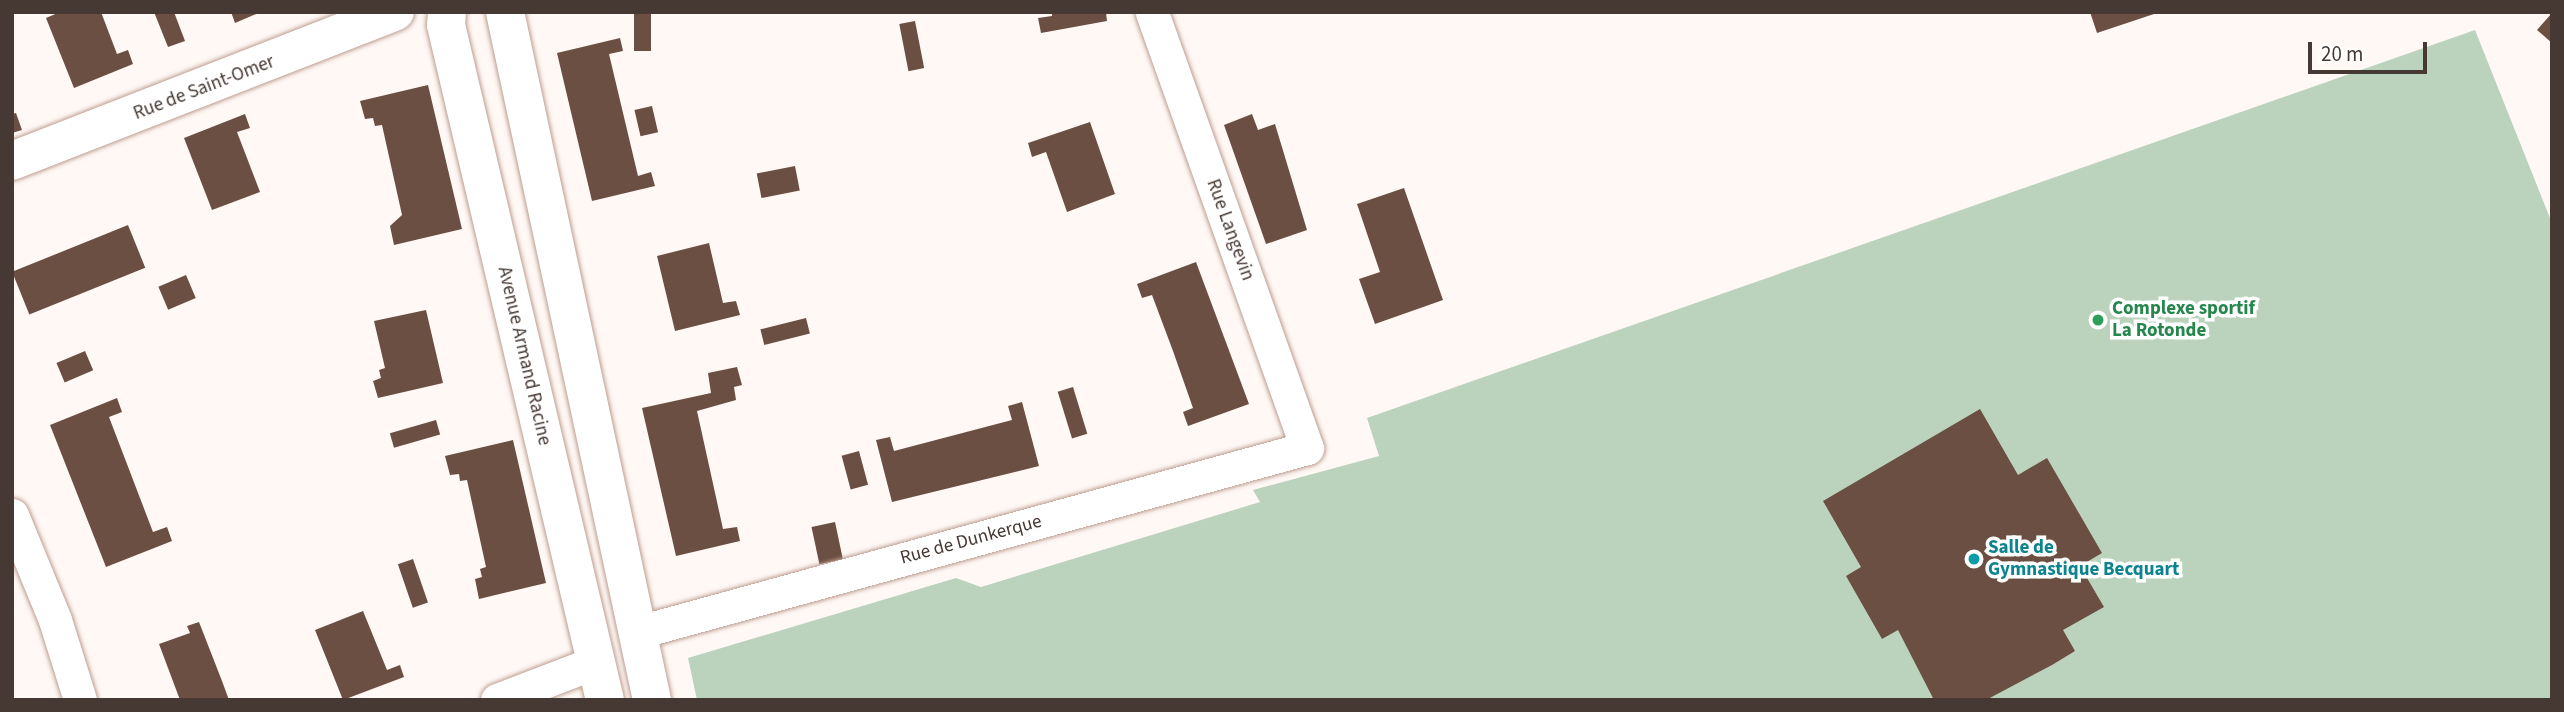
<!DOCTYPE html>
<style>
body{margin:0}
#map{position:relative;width:2564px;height:712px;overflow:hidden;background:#fff8f5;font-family:"Source Sans 3",sans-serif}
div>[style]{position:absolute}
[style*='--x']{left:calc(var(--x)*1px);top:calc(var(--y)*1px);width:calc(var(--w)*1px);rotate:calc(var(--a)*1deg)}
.green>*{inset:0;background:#bbd3bc}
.building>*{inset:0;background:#6b4f43;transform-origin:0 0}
.roads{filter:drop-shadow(0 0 2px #bd9e90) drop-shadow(0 0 2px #bd9e90)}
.minor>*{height:33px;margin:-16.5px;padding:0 16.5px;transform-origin:16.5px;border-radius:16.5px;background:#fff}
.tertiary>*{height:38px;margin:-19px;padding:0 19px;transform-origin:19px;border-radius:19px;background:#fff}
.dots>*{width:19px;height:19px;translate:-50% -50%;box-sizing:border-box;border:4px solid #fff;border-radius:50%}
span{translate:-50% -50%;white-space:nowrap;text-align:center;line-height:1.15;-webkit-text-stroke:7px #fff;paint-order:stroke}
.street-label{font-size:19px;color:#463934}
.leisure-label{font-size:19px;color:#27864d;font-weight:700}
.left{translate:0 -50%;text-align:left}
.culture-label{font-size:19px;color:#0d838f;font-weight:700}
.frame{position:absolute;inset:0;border:14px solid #463934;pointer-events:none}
.scale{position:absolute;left:2308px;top:42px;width:119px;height:32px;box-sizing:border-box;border:4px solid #463934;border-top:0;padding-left:9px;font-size:21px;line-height:24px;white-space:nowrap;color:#463934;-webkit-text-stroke:5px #fff;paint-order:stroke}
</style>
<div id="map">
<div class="green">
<i style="clip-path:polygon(2475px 30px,2552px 223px,2552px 700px,697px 700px,688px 658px,956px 578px,981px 587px,1260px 502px,1253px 490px,1379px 456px,1367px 418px)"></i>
</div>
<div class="building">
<i style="clip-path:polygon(60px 12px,101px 12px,117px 54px,128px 50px,133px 64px,74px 88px,46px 18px)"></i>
<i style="clip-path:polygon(154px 12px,174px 12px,185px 41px,168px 47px)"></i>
<i style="clip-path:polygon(231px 12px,261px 12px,235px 23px)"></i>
<i style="left:634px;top:12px;width:17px;height:39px"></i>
<i style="clip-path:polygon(1052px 12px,1106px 12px,1107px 21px,1041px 33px,1038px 18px,1052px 16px)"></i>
<i style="clip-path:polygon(2090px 12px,2157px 12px,2157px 13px,2097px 33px)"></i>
<i style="clip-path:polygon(2552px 13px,2552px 43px,2537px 30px)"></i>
<i style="left:915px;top:21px;width:48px;height:16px;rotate:79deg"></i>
<i style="clip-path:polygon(620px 38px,623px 51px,609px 54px,638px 176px,651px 172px,655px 186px,592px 201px,557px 53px)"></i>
<i style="clip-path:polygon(428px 85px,462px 229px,394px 245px,390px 226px,402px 215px,382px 125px,375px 126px,373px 118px,365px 119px,360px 101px)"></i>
<i style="left:652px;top:106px;width:27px;height:18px;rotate:77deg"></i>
<i style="clip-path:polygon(16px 113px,22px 130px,12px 133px,12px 114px)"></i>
<i style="clip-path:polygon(245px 114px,250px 128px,237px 132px,260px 192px,212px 210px,184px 138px)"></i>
<i style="clip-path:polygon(1252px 114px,1258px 130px,1275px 124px,1307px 230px,1266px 244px,1224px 125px)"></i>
<i style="clip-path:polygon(1090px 122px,1115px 194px,1067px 212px,1046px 152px,1032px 157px,1028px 143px)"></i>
<i style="left:795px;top:166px;width:25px;height:39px;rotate:79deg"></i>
<i style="clip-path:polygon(1404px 188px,1443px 300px,1375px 324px,1359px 279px,1380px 272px,1357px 204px)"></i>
<i style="left:128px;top:225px;width:46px;height:125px;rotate:68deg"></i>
<i style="clip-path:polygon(709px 243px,723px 303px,736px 301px,740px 315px,675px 331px,657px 256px)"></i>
<i style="clip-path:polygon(1196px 262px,1249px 404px,1188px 426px,1183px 412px,1193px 408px,1173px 351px,1152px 295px,1142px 298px,1137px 284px)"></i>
<i style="left:186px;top:275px;width:25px;height:30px;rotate:67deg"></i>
<i style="clip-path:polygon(426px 310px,443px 383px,378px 398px,373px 381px,381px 378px,379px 370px,385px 368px,374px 321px)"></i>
<i style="left:806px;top:318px;width:16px;height:47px;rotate:76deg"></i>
<i style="left:85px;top:351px;width:21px;height:31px;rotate:67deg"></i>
<i style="clip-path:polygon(737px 367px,742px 385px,734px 387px,736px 400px,697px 411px,723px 529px,737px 527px,740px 541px,676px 556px,642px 408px,711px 393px,708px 373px)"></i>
<i style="left:1073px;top:387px;width:49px;height:16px;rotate:73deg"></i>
<i style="clip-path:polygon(117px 398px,122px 412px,109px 417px,153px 532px,167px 527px,172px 541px,106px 567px,50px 425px)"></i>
<i style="clip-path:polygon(1022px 402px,1039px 466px,892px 502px,876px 440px,890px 437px,894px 451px,1012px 420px,1008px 406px)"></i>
<i style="clip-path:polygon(1980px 409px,2018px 475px,2047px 458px,2102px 553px,2080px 566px,2104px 607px,2063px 630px,2075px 651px,2052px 665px,1986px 700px,1934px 700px,1898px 630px,1882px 639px,1846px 576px,1861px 567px,1823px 501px)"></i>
<i style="left:436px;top:420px;width:15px;height:48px;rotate:74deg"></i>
<i style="clip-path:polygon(513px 440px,546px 583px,479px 599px,475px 579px,482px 577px,480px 569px,486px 567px,467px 480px,460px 481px,459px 474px,450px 475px,445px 456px)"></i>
<i style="left:859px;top:451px;width:35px;height:18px;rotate:75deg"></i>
<i style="left:835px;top:522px;width:38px;height:24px;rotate:78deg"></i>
<i style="left:413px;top:559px;width:46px;height:16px;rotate:71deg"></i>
<i style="clip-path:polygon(363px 611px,387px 670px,400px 665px,404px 677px,343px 700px,315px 630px)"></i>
<i style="clip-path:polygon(199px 622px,222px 681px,229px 700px,180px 700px,159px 644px,190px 633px,187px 626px)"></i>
</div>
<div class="roads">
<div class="minor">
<i style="--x:12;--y:515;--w:113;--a:67.7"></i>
<i style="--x:55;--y:620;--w:84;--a:72.6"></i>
<i style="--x:635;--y:633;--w:697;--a:-15.39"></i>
<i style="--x:1307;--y:448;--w:463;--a:-109.6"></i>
<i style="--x:497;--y:700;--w:106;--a:-21"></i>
</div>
<div class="tertiary">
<i style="--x:447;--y:12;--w:13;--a:94"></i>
<i style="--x:446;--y:25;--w:693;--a:76.75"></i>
<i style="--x:505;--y:12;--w:704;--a:77.94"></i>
<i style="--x:12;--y:161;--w:411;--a:-21.3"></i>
</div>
</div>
<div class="dots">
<i style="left:2098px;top:320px;background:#2e9e5b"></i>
<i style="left:1974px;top:559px;background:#0f9aa8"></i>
</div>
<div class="street-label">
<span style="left:204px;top:88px;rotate:-21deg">Rue de Saint-Omer</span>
<span style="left:1230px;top:230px;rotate:70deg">Rue Langevin</span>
<span style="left:524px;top:356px;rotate:77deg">Avenue Armand Racine</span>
<span style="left:971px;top:540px;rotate:-15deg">Rue de Dunkerque</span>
</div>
<div class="leisure-label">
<span class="left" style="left:2112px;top:320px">Complexe sportif<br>La Rotonde</span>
</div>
<div class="culture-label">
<span class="left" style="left:1988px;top:559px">Salle de<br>Gymnastique Becquart</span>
</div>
<div class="frame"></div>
<div class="scale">20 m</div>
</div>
